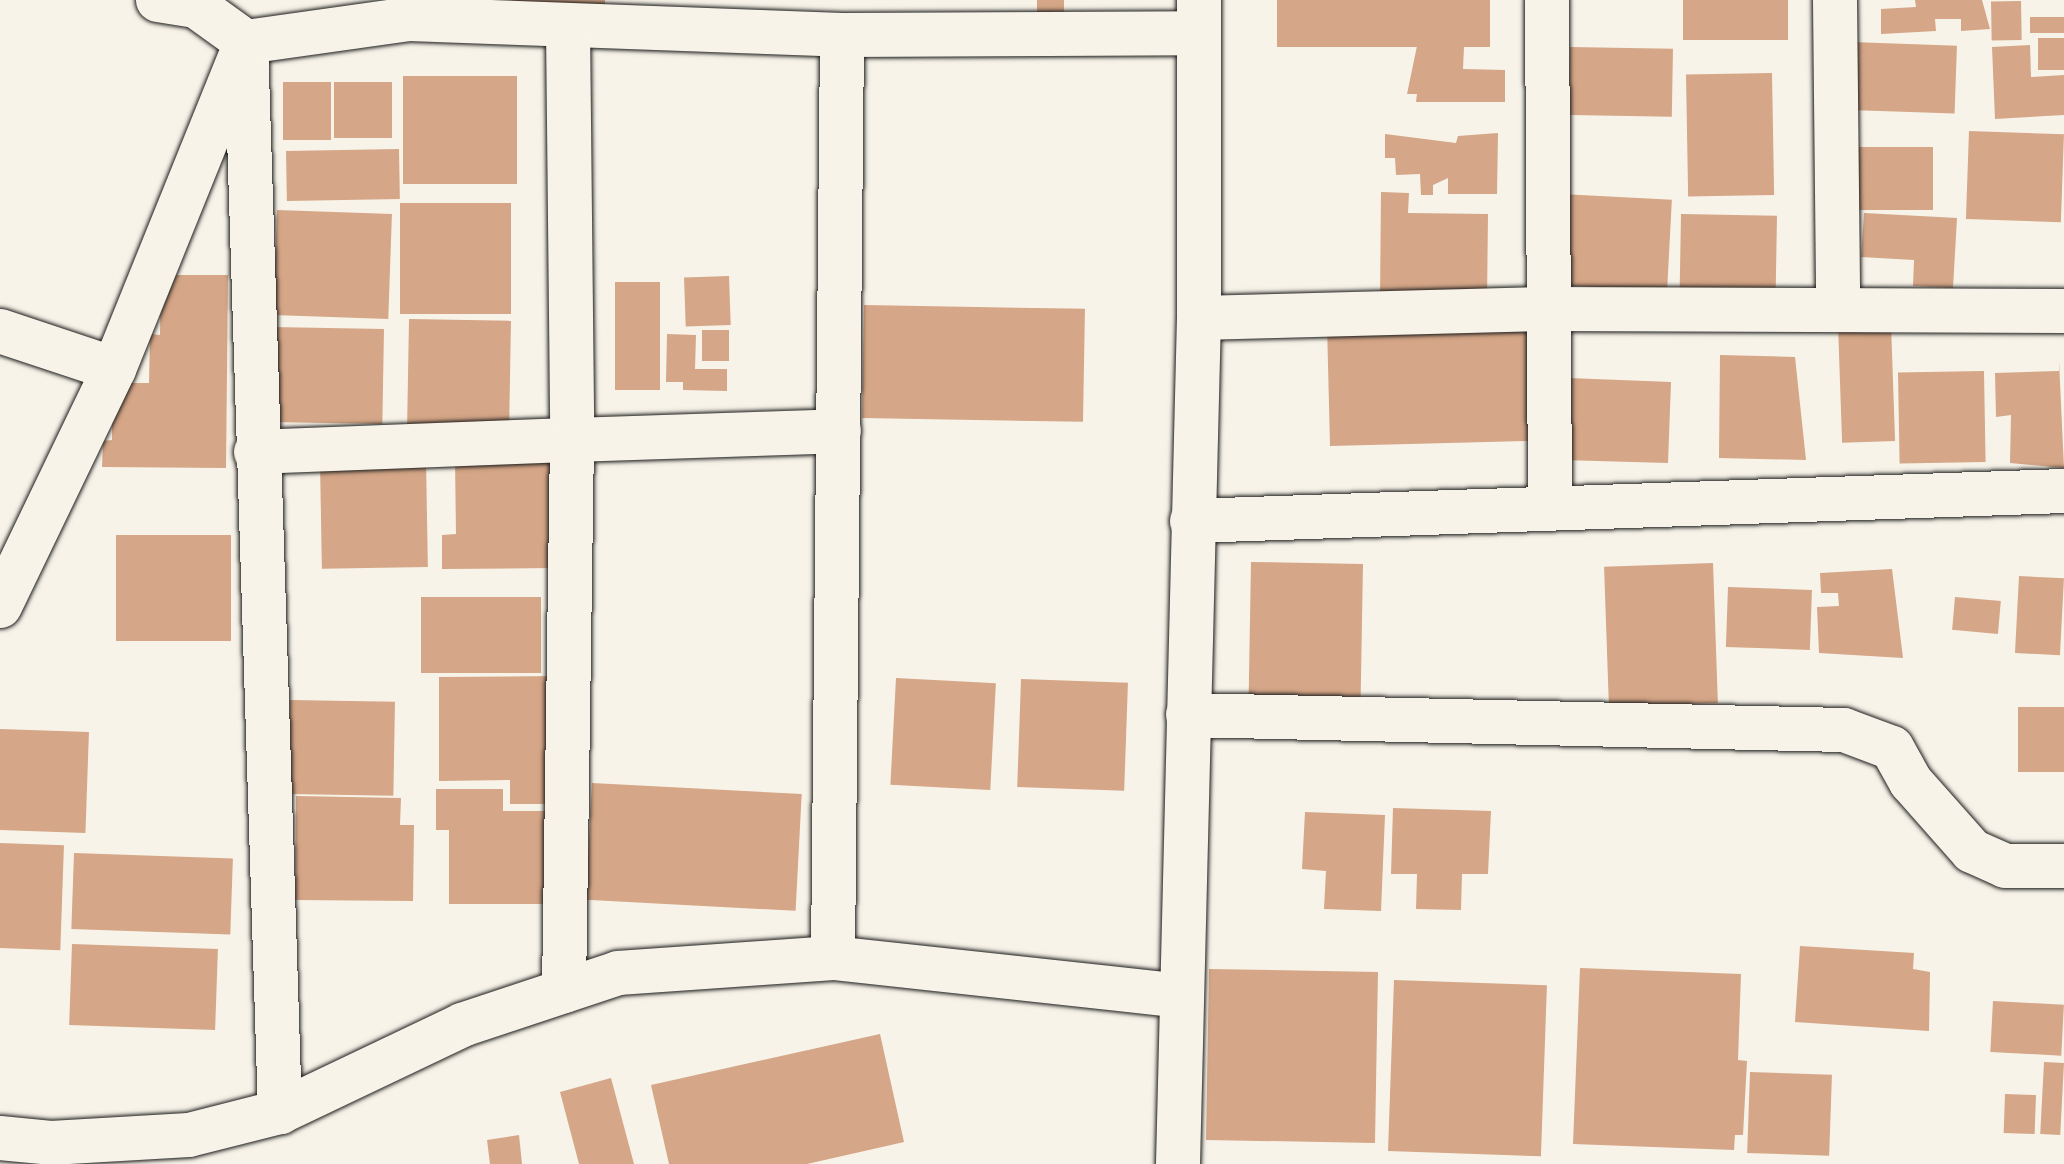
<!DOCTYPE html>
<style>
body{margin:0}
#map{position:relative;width:2064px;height:1164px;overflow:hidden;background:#f7f3e8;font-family:Caveat,sans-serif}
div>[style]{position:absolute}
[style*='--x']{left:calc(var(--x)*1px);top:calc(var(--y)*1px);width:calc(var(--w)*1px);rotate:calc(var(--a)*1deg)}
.building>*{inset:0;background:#d5a687;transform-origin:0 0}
.roads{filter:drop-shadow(0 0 2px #1c1c1c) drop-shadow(0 0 2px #1c1c1c)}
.minor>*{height:44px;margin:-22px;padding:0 22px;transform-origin:22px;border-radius:22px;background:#f7f3e8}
span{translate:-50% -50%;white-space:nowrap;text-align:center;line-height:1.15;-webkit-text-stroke:6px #f7f3e8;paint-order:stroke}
</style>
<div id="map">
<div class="building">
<i style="clip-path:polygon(512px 0,605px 0,605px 5px,512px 7px)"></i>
<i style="left:1037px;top:0;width:27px;height:15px"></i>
<i style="left:1277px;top:0;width:213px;height:47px"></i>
<i style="left:1683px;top:0;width:105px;height:40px"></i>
<i style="clip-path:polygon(1915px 0,1982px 0,1990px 29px,1961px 31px,1961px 19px,1935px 19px,1936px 31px,1881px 34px,1881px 9px,1916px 7px)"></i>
<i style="left:2021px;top:1px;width:39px;height:30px;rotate:89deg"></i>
<i style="left:2064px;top:17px;width:16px;height:34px;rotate:90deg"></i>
<i style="left:2064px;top:38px;width:32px;height:26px;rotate:90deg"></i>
<i style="left:1852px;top:42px;width:105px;height:68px;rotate:2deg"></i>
<i style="clip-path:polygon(2030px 45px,2031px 77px,2064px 75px,2064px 115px,1995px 119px,1992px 47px)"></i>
<i style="clip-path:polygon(1417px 46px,1464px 47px,1463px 69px,1505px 70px,1505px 102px,1416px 102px,1417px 94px,1407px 94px)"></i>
<i style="left:1570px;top:47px;width:103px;height:68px;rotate:1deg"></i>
<i style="left:1772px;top:73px;width:122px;height:86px;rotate:89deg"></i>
<i style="left:403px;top:76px;width:114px;height:108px"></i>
<i style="left:331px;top:82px;width:58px;height:48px;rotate:90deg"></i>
<i style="left:334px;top:82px;width:58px;height:56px"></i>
<i style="left:1969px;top:131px;width:95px;height:88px;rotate:2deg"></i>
<i style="clip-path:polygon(1498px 133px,1497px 194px,1448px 194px,1448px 178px,1433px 185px,1433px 195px,1421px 195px,1420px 174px,1396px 175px,1395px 158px,1385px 158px,1385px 134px,1456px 143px,1458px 136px)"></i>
<i style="left:1858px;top:147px;width:75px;height:63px"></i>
<i style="left:399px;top:149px;width:50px;height:113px;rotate:89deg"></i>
<i style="clip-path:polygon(1381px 192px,1409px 193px,1408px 213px,1488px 214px,1487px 302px,1380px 301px)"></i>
<i style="left:1561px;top:194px;width:111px;height:91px;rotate:3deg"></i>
<i style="left:511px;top:203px;width:111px;height:111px;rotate:90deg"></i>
<i style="left:277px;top:210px;width:115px;height:105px;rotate:2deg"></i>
<i style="clip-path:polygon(1864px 213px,1957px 218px,1953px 288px,1913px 286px,1914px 260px,1861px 257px)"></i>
<i style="left:1681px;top:214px;width:96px;height:75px;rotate:1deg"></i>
<i style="clip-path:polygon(161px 275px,228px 275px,226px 468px,102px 467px,103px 441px,112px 440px,112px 405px,122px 405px,123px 383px,149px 383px,150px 334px,160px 335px)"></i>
<i style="left:729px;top:276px;width:49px;height:45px;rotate:88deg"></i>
<i style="left:615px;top:282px;width:45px;height:108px"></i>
<i style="left:864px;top:305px;width:221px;height:113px;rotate:1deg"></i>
<i style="clip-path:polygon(1565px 318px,1569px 378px,1671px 382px,1668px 463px,1562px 460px,1563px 440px,1330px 446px,1327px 324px)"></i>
<i style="left:409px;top:319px;width:102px;height:109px;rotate:1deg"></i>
<i style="left:1891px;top:324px;width:117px;height:53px;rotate:88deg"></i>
<i style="left:272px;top:327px;width:112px;height:95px;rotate:1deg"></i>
<i style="left:702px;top:330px;width:27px;height:31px"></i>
<i style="clip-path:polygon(667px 334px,696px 335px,695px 369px,727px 369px,727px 391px,683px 390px,683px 382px,666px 382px)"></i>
<i style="clip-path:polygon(1720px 355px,1795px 357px,1806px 460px,1719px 458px)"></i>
<i style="clip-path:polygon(2059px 361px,2064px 468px,2010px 463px,2011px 415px,1996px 417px,1995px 373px,2059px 371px)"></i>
<i style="left:1984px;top:371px;width:91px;height:86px;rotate:89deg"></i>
<i style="clip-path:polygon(554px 459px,553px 568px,442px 569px,442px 535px,456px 534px,455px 460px)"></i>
<i style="left:426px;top:460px;width:107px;height:106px;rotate:89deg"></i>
<i style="left:116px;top:535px;width:115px;height:106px"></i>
<i style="left:1251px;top:562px;width:112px;height:133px;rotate:1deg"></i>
<i style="left:1713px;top:563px;width:140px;height:109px;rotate:88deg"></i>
<i style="clip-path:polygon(1892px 569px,1903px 658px,1819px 653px,1817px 607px,1839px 606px,1838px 593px,1821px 593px,1820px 573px)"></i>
<i style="left:2019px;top:576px;width:45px;height:77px;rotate:3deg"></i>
<i style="left:1728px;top:587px;width:84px;height:60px;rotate:2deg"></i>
<i style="left:541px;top:597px;width:76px;height:120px;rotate:90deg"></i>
<i style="left:1955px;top:597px;width:46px;height:33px;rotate:5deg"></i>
<i style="clip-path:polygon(558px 676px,558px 804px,510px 804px,510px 780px,439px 781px,439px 677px)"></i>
<i style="left:896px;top:678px;width:100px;height:107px;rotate:3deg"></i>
<i style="left:1021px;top:679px;width:107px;height:108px;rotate:2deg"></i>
<i style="left:290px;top:700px;width:105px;height:94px;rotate:1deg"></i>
<i style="left:2064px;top:707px;width:65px;height:46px;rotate:90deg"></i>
<i style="left:0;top:729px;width:89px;height:101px;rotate:2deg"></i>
<i style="left:592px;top:783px;width:210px;height:117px;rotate:3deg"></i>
<i style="clip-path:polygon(436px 789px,503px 789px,503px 811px,548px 811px,548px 904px,449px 904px,449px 830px,436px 830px)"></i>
<i style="clip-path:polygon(296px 796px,401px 798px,400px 825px,414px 825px,413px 901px,295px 900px)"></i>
<i style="clip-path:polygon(1393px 808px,1491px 811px,1488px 874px,1462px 874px,1461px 910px,1416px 909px,1417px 874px,1391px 874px)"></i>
<i style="clip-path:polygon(1305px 812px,1385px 815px,1381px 911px,1324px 909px,1326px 871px,1302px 869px)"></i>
<i style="left:0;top:843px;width:64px;height:105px;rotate:2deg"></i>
<i style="left:74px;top:853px;width:159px;height:76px;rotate:2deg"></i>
<i style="left:72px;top:944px;width:146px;height:81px;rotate:2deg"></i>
<i style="clip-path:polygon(1800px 946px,1914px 953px,1913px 969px,1930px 972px,1929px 1031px,1795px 1022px)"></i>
<i style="clip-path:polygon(1580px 968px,1741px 974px,1738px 1060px,1747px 1061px,1743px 1135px,1735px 1135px,1734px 1150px,1573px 1144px)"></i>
<i style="left:1209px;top:969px;width:169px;height:171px;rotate:1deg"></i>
<i style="left:1394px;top:980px;width:153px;height:171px;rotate:2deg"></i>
<i style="left:1993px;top:1001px;width:71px;height:51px;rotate:3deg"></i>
<i style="clip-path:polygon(880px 1034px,904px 1142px,807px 1164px,669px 1164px,651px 1085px)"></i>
<i style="left:2044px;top:1062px;width:20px;height:72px;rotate:3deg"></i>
<i style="left:1750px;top:1072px;width:82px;height:81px;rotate:2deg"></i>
<i style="clip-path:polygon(611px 1078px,634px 1164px,579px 1164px,560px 1092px)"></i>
<i style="left:2005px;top:1094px;width:31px;height:39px;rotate:2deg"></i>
<i style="clip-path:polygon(519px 1135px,522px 1164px,490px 1164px,487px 1140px)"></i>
</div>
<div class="roads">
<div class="minor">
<i style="--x:158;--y:0;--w:38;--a:9"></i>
<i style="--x:196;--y:6;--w:62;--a:35.8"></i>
<i style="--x:246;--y:42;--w:165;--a:-8"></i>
<i style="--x:409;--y:19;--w:433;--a:2.1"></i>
<i style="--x:842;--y:35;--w:356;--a:-0.3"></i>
<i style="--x:1547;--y:0;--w:506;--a:89.66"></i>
<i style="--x:1835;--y:0;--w:309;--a:89.4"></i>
<i style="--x:568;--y:27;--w:413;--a:89.4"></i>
<i style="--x:572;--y:440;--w:267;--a:-1.9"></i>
<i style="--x:246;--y:42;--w:1071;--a:88.18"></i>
<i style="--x:1199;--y:318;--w:345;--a:-1.5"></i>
<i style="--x:1544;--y:309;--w:520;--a:0.22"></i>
<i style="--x:0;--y:331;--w:120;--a:18.4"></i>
<i style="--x:256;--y:452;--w:316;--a:-2.2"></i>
<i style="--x:572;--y:440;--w:551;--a:90.83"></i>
<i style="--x:1192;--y:521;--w:873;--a:-1.97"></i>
<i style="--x:0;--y:606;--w:263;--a:-64.3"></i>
<i style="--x:114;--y:369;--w:334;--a:-68"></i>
<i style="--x:1188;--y:715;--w:656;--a:1.31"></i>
<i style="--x:1844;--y:730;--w:51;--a:20.6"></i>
<i style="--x:1892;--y:748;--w:39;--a:61"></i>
<i style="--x:1911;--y:782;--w:92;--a:48.5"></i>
<i style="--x:1972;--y:851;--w:36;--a:24"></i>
<i style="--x:2005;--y:866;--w:59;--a:0"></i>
<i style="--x:833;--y:958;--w:923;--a:-89.44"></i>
<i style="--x:0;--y:1138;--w:51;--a:5.6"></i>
<i style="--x:51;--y:1143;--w:138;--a:-3.3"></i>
<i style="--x:189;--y:1135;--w:94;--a:-14.2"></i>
<i style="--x:280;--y:1112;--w:202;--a:-25.5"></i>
<i style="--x:462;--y:1025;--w:164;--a:-18.4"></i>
<i style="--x:618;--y:973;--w:216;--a:-4"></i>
<i style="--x:833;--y:958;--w:350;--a:6.2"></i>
<i style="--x:1178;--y:1164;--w:846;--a:-88.58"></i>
<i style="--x:1199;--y:318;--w:318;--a:-90"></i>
</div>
</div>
</div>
